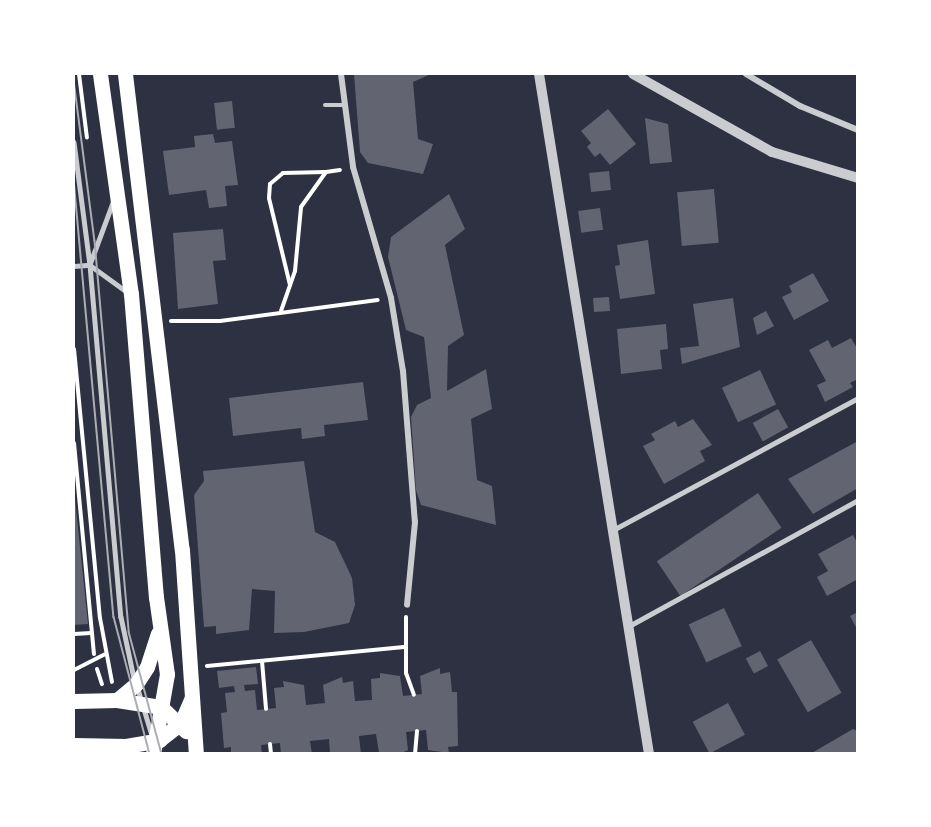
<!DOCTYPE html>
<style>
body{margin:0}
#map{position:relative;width:931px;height:827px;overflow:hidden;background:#2d3142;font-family:Rubik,sans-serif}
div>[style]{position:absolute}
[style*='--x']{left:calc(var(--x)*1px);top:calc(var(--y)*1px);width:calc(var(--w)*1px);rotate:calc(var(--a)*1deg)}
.building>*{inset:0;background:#626471;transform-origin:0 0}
.path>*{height:4px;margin:-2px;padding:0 2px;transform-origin:2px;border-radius:2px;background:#fff}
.service>*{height:4.5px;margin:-2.25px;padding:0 2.25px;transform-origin:2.25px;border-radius:2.25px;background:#caccd0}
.minor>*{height:6px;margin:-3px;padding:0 3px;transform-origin:3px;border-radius:3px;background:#caccd0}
.tertiary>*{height:10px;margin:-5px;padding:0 5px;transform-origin:5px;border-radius:5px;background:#caccd0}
.primary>*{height:15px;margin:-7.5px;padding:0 7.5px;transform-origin:7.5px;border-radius:7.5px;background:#fff}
.tram>*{height:1.5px;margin:-0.75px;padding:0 0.75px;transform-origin:0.75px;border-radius:0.75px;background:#abadb3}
span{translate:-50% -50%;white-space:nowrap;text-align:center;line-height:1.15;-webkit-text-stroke:5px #fff;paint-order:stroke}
.frame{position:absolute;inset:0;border:75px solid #fff;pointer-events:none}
</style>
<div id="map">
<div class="building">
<i style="clip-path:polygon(354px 74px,431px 74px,413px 82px,418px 139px,433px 144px,423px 174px,368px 163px,360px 152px)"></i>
<i style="left:232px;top:101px;width:27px;height:18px;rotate:84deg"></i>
<i style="clip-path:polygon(608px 109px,636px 144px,610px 165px,600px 153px,595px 157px,587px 147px,591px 143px,581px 131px)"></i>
<i style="clip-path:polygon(645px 118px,668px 124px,672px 162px,650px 164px)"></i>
<i style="clip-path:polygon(213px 134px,215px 143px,232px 141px,238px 185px,225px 186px,227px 206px,209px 208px,206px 190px,169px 195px,163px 151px,195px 147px,194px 136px)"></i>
<i style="left:609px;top:171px;width:19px;height:20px;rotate:84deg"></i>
<i style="left:714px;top:189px;width:54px;height:37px;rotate:85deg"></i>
<i style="clip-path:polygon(449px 194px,465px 229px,445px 245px,464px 335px,448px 346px,447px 391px,486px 369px,492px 409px,471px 419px,477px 480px,492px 486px,496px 525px,421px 505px,416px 490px,411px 417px,417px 405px,431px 398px,424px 337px,406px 330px,388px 257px,391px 237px)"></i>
<i style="left:600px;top:208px;width:22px;height:22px;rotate:82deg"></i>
<i style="clip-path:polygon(223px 229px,226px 260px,213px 261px,218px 304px,178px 309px,173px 233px)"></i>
<i style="clip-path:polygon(648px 240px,655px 294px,620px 299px,615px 266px,620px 265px,617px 245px)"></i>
<i style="clip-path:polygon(813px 273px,829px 301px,794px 320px,782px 297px,792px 292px,789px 286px)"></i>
<i style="left:609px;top:297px;width:14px;height:16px;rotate:86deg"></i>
<i style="clip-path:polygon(733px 298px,740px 347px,682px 364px,680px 348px,699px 346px,693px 304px)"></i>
<i style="clip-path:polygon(766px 311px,774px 326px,757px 335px,753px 318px)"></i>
<i style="clip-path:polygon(666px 324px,668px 349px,660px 350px,662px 369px,621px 374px,617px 329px)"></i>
<i style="clip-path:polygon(851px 338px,858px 350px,858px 379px,850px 383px,853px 387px,825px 402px,817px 385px,826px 381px,809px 350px,828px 340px,832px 348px)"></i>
<i style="left:760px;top:370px;width:38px;height:42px;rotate:65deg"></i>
<i style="clip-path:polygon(363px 382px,368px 420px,324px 425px,325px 436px,302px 439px,301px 428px,233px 436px,229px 398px)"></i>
<i style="left:778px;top:409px;width:21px;height:29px;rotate:61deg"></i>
<i style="clip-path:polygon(693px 419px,712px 445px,700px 451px,705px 461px,664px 484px,643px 446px,655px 440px,651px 434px,675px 421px,678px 427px)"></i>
<i style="clip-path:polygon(858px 441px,858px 488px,813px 514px,788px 479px)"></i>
<i style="clip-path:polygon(304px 461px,315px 532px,335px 542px,352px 578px,355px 605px,349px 623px,304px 632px,274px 633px,275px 591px,252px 589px,249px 630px,216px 634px,216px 626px,204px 627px,194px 495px,204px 481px,203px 471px)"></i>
<i style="clip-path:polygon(74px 489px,88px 624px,74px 625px)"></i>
<i style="left:758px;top:493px;width:42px;height:122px;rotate:56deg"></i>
<i style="clip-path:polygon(853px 535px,858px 544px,858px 579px,827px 596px,817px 577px,828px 571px,818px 554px)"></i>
<i style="left:724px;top:608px;width:42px;height:39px;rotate:65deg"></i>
<i style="clip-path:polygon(858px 612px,858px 631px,850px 616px)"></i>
<i style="left:811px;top:640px;width:61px;height:39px;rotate:60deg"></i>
<i style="left:760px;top:651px;width:17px;height:16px;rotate:62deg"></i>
<i style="clip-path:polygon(256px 667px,258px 684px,244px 685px,245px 691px,255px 690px,257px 710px,276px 708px,274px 688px,284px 687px,283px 681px,304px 685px,306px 705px,325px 703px,323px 685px,342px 677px,343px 683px,353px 681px,355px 701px,372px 700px,371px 679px,380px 678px,380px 673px,400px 676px,403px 696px,422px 694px,420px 676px,440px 668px,440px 674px,450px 672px,452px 692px,457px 692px,458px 746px,448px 747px,449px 753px,428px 750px,426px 730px,406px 732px,408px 750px,399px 754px,379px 753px,376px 734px,359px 736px,361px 754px,330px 754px,329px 739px,310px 741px,312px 754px,281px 754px,280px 743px,261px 745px,262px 754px,231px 754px,231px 747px,224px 748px,221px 713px,227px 712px,225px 693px,235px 692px,234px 686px,219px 688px,217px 671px)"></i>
<i style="left:728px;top:703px;width:36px;height:40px;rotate:62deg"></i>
<i style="clip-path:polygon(853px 729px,858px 731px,858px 754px,810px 754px)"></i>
</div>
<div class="path">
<i style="--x:79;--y:74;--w:64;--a:82.9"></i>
<i style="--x:290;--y:285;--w:89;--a:-103.6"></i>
<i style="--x:269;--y:198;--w:14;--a:-86"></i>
<i style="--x:270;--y:184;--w:17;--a:-40"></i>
<i style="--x:283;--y:173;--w:42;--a:-1.4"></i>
<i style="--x:281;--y:311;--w:42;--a:-70.7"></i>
<i style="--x:295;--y:271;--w:64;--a:-84.6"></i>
<i style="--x:301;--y:207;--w:43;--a:-54.5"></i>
<i style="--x:326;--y:172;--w:14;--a:-8"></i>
<i style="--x:171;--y:321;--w:49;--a:0"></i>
<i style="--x:220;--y:321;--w:159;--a:-7.6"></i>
<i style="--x:74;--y:349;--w:270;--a:84.5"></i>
<i style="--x:100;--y:618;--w:65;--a:79.4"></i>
<i style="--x:74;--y:443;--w:212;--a:84.6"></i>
<i style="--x:406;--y:617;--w:56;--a:90"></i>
<i style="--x:406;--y:673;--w:23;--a:70"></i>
<i style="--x:74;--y:634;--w:17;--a:-3"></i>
<i style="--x:262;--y:661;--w:48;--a:85.2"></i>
<i style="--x:207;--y:666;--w:198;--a:-5.5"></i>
<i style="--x:97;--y:669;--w:16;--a:72"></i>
<i style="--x:74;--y:670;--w:34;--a:-27"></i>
<i style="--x:270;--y:744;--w:10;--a:84"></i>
<i style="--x:415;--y:754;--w:23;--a:-85"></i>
</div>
<div class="service">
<i style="--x:325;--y:105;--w:19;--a:0"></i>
<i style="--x:74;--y:142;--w:124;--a:82.6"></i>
<i style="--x:90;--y:265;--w:353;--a:85"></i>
<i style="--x:121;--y:617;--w:62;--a:78"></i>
<i style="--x:113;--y:203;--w:66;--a:110.4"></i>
<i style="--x:90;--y:265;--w:46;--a:36.1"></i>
<i style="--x:74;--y:266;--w:16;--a:-4"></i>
<i style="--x:613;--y:530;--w:278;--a:-28.3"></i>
<i style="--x:629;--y:626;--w:261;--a:-28.8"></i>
<i style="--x:137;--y:686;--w:48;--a:73.1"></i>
</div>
<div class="minor">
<i style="--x:341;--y:74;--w:94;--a:82.6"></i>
<i style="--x:353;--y:167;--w:136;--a:73.8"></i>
<i style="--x:391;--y:298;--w:74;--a:80.7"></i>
<i style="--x:403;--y:371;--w:151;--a:85.5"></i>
<i style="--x:415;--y:522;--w:83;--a:95.5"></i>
<i style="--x:746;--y:74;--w:63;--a:30.7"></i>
<i style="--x:800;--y:106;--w:63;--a:22.5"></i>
</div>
<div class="tertiary">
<i style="--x:539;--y:74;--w:689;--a:80.81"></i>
<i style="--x:633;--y:74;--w:159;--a:29.3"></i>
<i style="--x:772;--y:152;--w:90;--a:16.8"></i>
</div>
<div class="primary">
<i style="--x:100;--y:74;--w:222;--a:82"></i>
<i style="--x:131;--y:294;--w:304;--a:85.3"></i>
<i style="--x:156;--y:597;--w:78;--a:81.9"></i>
<i style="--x:167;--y:674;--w:81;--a:99.9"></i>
<i style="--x:125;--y:74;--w:479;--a:83.2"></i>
<i style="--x:182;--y:550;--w:204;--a:86.1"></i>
<i style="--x:117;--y:700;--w:25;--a:-40"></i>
<i style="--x:136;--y:684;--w:20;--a:-57"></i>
<i style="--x:147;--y:667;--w:35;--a:-72"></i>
<i style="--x:74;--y:701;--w:43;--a:-1.3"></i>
<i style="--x:117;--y:700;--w:45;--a:9"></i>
<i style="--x:161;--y:707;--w:35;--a:44"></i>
<i style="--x:74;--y:745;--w:52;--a:1.1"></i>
<i style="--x:126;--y:746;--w:34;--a:-10"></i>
<i style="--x:159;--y:740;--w:28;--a:-38"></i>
<i style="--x:181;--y:723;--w:26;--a:-67"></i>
</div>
<div class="tram">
<i style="--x:74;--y:80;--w:162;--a:82.6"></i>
<i style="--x:95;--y:241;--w:392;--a:85"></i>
<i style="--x:129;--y:632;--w:126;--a:74.9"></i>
<i style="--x:74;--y:179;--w:440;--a:84.8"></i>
<i style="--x:114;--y:617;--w:142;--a:75.3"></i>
</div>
<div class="frame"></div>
</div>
